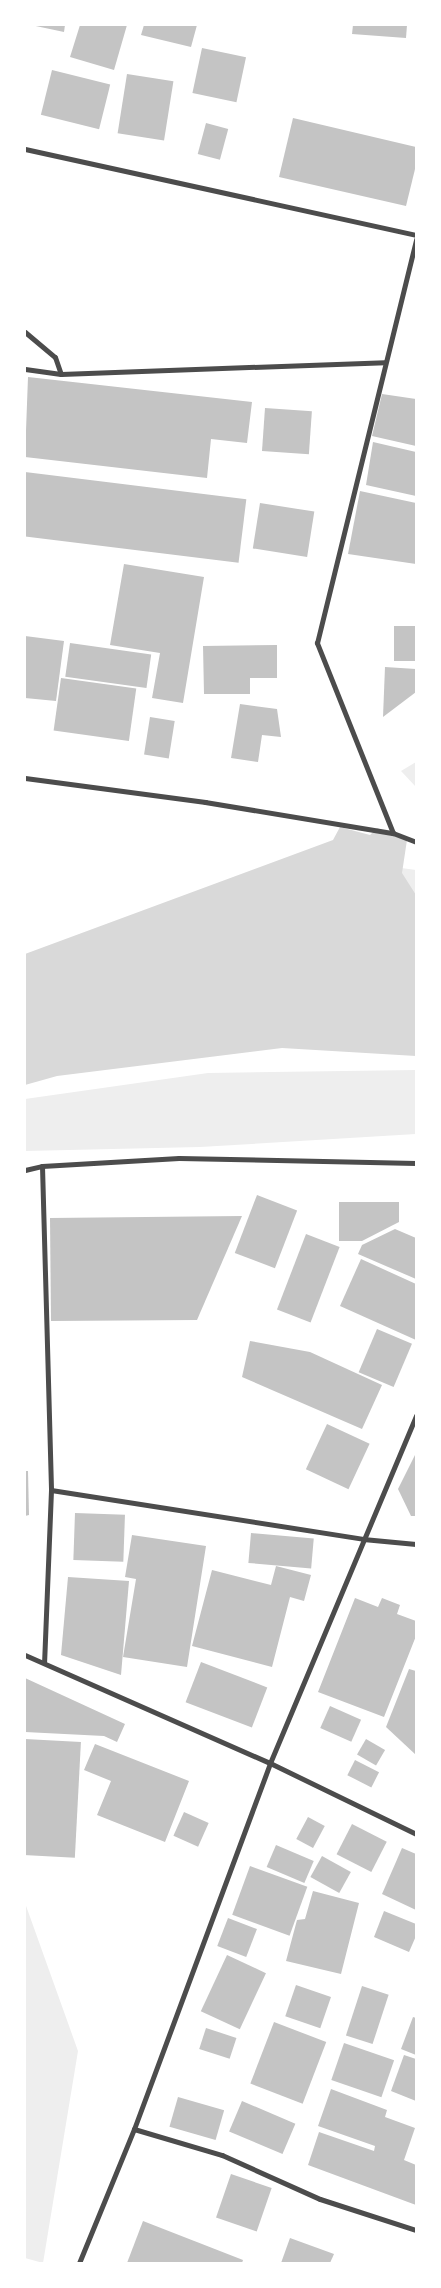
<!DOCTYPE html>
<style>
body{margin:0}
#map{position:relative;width:441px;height:2288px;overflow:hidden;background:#fff;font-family:"Source Sans 3",sans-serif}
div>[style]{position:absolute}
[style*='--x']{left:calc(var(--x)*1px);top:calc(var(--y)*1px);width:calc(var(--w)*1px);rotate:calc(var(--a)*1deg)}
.green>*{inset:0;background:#eee}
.water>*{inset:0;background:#d9d9d9}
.building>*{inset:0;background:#c4c4c4;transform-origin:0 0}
.minor>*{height:5px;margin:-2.5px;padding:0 2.5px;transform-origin:2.5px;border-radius:2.5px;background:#4c4c4c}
span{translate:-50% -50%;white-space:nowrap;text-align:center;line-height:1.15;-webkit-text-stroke:5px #fff;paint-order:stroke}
.frame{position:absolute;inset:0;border:26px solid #fff;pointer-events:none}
</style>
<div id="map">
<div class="green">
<i style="clip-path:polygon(416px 762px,416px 787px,401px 771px)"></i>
<i style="clip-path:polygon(394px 867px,416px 870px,416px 907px)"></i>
<i style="clip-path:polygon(416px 1070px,416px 1134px,200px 1147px,25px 1151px,25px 1099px,208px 1073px)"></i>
<i style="clip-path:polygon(25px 1903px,78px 2051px,43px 2263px,25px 2258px)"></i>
</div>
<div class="water">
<i style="clip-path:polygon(340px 827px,370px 835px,377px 828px,407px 840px,402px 873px,416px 895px,416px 1056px,282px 1048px,57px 1076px,25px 1085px,25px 954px,333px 840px)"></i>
</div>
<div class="building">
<i style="clip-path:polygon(31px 25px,65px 25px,64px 32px)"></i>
<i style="clip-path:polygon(80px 25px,127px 25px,114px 70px,70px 57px)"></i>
<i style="clip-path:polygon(144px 25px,197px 25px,191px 47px,141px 35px)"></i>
<i style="clip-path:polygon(353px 25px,407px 25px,406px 38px,352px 34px)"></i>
<i style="left:202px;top:48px;width:45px;height:46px;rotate:12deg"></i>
<i style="left:52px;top:70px;width:60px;height:46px;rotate:14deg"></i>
<i style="left:127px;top:74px;width:47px;height:60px;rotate:9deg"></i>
<i style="clip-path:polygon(293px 118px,416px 147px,416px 165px,406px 206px,279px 177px)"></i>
<i style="left:206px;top:123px;width:23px;height:32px;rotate:15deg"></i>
<i style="clip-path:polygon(28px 377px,252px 402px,247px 443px,211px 439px,207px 478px,25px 457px)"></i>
<i style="clip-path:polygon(382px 394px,416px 399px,416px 446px,372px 436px)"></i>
<i style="left:265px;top:408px;width:47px;height:43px;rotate:4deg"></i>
<i style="clip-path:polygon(373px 442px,416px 452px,416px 496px,366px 485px)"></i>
<i style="left:25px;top:472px;width:223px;height:64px;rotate:7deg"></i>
<i style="clip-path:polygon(360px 491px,416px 503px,416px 564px,348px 554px)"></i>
<i style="left:260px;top:503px;width:55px;height:46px;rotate:9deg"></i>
<i style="clip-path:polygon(124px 564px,204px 577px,183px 703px,152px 698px,160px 653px,110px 645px)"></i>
<i style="left:394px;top:626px;width:22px;height:35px"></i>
<i style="clip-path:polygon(25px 636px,64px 641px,56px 701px,25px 698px)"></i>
<i style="left:70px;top:643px;width:82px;height:34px;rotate:8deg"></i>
<i style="clip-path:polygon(277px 645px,277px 678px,250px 678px,250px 694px,204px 694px,203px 646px)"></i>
<i style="clip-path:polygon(385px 667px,416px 669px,416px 692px,383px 717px)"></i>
<i style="left:61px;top:678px;width:76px;height:53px;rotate:8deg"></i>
<i style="clip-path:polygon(240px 704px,277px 709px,281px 737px,262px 735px,258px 762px,231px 758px)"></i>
<i style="left:150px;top:717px;width:25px;height:38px;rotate:9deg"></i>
<i style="left:257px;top:1195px;width:43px;height:62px;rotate:21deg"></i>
<i style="clip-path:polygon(339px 1202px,399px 1202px,399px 1222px,362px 1241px,339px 1241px)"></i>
<i style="clip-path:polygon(242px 1216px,197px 1320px,51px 1321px,50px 1218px)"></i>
<i style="clip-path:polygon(395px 1229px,416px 1238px,416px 1279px,358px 1254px,362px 1245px)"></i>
<i style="left:306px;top:1234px;width:36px;height:81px;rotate:21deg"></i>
<i style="clip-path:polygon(361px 1259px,416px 1284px,416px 1340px,340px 1306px)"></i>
<i style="left:377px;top:1329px;width:38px;height:47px;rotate:23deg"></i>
<i style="clip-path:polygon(250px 1341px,310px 1352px,382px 1385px,362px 1429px,242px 1377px)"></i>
<i style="left:327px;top:1424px;width:47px;height:50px;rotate:25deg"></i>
<i style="clip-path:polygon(416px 1453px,416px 1516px,411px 1516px,398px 1489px)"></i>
<i style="clip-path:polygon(25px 1471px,28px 1471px,29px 1515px,25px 1516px)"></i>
<i style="left:75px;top:1513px;width:50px;height:47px;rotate:2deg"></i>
<i style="left:251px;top:1533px;width:63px;height:30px;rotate:5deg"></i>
<i style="clip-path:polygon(132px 1535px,206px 1546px,187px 1667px,123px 1657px,136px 1579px,125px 1577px)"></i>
<i style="clip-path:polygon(276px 1566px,311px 1575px,304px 1601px,290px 1597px,272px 1667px,192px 1646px,212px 1570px,271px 1585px)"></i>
<i style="clip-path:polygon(68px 1577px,129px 1581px,121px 1675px,61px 1655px)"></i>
<i style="clip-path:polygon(355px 1598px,378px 1607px,382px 1598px,400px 1605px,397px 1614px,416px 1621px,416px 1636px,384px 1717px,318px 1692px)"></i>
<i style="left:201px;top:1662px;width:71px;height:43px;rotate:21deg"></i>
<i style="clip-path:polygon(409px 1669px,416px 1671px,416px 1755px,386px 1727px)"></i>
<i style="clip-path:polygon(25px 1678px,125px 1724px,117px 1742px,104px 1736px,25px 1732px)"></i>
<i style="left:330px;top:1706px;width:34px;height:24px;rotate:24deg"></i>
<i style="left:25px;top:1739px;width:56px;height:116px;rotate:3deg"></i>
<i style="left:366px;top:1739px;width:22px;height:18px;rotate:30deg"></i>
<i style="clip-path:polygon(95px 1744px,189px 1781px,165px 1842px,97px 1815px,111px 1781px,84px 1770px)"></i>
<i style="left:355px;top:1760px;width:27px;height:17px;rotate:27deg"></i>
<i style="left:184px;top:1812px;width:27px;height:26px;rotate:24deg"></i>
<i style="left:308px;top:1817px;width:19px;height:25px;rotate:28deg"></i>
<i style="left:352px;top:1824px;width:39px;height:34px;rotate:27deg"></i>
<i style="left:276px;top:1845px;width:41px;height:24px;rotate:23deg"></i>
<i style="clip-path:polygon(402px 1848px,416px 1854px,416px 1910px,382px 1894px)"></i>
<i style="left:322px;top:1856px;width:33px;height:24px;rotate:29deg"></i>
<i style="left:250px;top:1866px;width:61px;height:52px;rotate:20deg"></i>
<i style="clip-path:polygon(313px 1891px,359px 1903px,341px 1974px,286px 1961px,297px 1920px,305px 1919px)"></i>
<i style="clip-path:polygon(384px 1911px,416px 1924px,416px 1936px,409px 1952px,374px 1937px)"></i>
<i style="left:228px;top:1918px;width:31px;height:30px;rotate:21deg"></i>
<i style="left:227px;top:1955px;width:43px;height:62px;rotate:25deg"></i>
<i style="left:296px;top:1985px;width:37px;height:33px;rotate:19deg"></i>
<i style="left:362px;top:1986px;width:28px;height:52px;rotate:18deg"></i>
<i style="clip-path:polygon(413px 2017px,416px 2018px,416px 2055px,401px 2049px)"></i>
<i style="left:274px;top:2022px;width:56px;height:66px;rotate:21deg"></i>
<i style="left:206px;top:2028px;width:32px;height:22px;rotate:18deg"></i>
<i style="left:344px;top:2043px;width:53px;height:39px;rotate:19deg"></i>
<i style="clip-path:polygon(404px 2055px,416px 2059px,416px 2101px,391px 2091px)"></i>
<i style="clip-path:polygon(331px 2089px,387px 2110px,385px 2117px,415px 2128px,404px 2160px,416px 2165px,416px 2205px,308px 2165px,319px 2132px,374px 2151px,375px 2146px,318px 2126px)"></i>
<i style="left:178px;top:2097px;width:48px;height:31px;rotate:16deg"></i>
<i style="left:242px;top:2101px;width:58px;height:33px;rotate:23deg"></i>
<i style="left:231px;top:2174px;width:43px;height:46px;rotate:19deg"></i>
<i style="clip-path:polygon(143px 2221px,243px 2260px,242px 2263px,127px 2263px)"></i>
<i style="clip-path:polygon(290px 2238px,334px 2254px,330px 2263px,281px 2263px)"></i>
</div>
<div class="minor">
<i style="--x:25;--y:149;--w:400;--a:12.4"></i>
<i style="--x:25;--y:332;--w:39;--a:40"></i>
<i style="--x:55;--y:357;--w:18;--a:71"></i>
<i style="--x:25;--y:369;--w:36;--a:8"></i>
<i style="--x:61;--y:374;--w:324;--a:-2.1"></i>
<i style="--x:25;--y:778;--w:182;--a:7.6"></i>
<i style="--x:205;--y:802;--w:191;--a:9.4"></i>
<i style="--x:393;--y:833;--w:25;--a:21"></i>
<i style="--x:393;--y:833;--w:205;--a:-111.8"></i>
<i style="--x:317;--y:643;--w:416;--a:-76.2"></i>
<i style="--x:42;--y:1166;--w:324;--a:88.4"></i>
<i style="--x:51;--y:1490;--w:172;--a:92.3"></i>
<i style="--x:25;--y:1170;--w:17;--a:-13"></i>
<i style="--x:42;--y:1166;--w:137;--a:-3.3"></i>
<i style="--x:179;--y:1158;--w:237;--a:1.2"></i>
<i style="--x:51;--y:1490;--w:316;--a:8.9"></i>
<i style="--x:363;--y:1539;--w:53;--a:5.4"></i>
<i style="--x:25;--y:1655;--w:268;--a:23.8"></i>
<i style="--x:270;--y:1763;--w:162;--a:25.9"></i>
<i style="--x:134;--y:2129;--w:92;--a:16.5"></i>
<i style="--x:222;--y:2155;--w:107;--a:24.2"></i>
<i style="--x:320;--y:2199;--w:101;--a:17.9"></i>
<i style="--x:79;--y:2263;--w:145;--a:-67.7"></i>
<i style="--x:134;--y:2129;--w:390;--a:-69.6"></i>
<i style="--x:270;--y:1763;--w:377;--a:-67.2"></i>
</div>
<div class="frame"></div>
</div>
